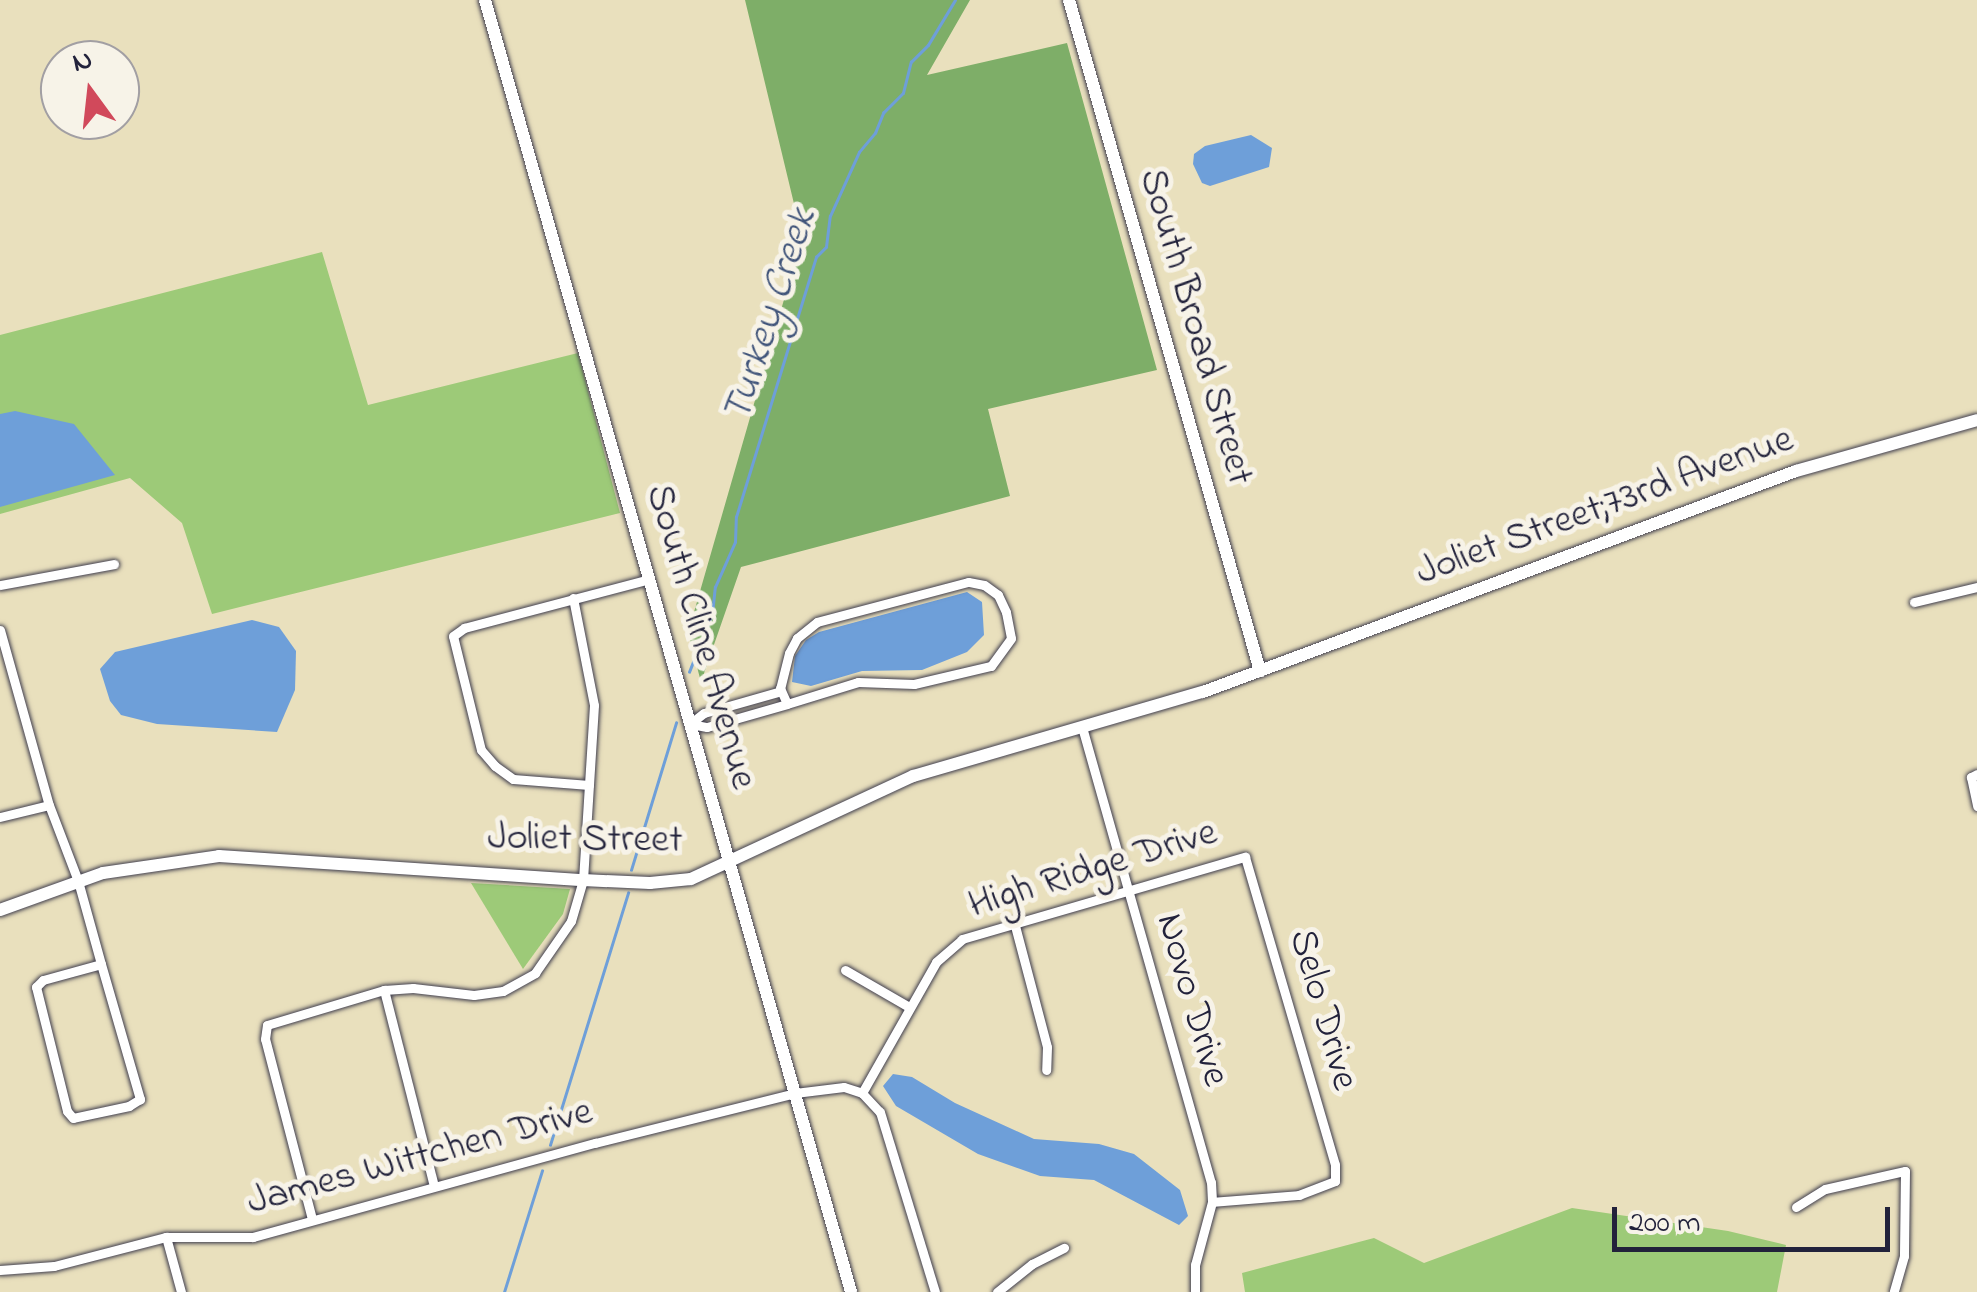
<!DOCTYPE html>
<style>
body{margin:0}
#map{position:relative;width:1977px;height:1292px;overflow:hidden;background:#e9e0bd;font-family:"Indie Flower",sans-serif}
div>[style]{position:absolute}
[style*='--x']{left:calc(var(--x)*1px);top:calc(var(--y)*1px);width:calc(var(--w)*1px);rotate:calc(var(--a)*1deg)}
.green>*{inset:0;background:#9dca78}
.forest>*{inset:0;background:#7eae68}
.water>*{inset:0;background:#6e9fd9}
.stream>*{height:2.5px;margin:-1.25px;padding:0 1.25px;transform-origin:1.25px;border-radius:1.25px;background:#6e9fd9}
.roads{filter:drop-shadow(0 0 2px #403e4e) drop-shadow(0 0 2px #403e4e)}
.street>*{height:9px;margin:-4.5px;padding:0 4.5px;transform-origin:4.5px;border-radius:4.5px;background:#fff}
.secondary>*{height:12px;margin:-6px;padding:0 6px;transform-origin:6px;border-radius:6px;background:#fff}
span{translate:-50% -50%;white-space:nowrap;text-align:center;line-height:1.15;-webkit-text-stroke:10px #f7f3e8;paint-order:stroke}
.street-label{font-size:40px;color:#22223b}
.water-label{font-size:42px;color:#40547a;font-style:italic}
.north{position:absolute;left:40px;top:40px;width:100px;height:100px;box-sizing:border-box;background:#f7f3e8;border:2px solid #a29fa3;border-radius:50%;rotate:345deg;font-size:28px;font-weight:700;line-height:40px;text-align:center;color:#22223b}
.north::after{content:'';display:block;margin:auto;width:35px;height:45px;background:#d1495b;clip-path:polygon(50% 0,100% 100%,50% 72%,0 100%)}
.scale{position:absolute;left:1612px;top:1207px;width:278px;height:45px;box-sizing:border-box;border:5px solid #22223b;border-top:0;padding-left:12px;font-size:30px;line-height:35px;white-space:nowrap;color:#22223b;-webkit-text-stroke:8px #f7f3e8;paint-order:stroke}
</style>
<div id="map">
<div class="green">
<i style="clip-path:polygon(322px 252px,368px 405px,578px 353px,620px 513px,212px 614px,182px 523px,130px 478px,0 514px,0 335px)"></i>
<i style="clip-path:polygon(471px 883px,570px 889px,563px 914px,523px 969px)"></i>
<i style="clip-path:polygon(1572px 1208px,1728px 1231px,1786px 1245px,1777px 1292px,1245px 1292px,1242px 1273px,1374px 1238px,1424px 1263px)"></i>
</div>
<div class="forest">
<i style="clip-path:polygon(745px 0,970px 0,927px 75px,1067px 43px,1157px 370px,988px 409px,1010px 496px,741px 567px,701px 682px,688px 633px,802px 237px)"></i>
</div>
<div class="water">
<i style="clip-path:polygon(1251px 135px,1272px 148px,1269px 167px,1210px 186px,1202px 183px,1193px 164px,1194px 154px,1205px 146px)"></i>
<i style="clip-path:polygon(15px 411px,74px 424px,115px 475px,0 507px,0 414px)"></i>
<i style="clip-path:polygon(967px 592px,982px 602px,984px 635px,967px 652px,922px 670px,862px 671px,811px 686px,792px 682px,795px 656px,806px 640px,819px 632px)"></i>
<i style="clip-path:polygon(252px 620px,279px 627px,296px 651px,295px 690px,277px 732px,157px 724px,121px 715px,110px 701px,100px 669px,115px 652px)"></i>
<i style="clip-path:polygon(893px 1074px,912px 1077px,955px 1103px,1034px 1139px,1099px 1144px,1134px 1154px,1180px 1190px,1188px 1216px,1179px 1225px,1094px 1180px,1040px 1176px,978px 1154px,896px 1106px,883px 1086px)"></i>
</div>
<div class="stream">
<i style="--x:689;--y:672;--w:62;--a:-68.4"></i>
<i style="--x:712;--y:614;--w:27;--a:-84"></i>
<i style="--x:715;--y:587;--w:49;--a:-66"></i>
<i style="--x:735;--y:542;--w:25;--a:-88"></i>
<i style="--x:736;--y:517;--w:272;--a:-72.9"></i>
<i style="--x:816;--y:257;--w:14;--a:-45"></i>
<i style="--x:826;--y:247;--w:31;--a:-83"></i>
<i style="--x:830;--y:216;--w:70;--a:-65.6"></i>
<i style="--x:859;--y:152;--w:25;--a:-50"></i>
<i style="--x:875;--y:133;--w:22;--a:-68"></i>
<i style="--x:883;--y:113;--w:28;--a:-45"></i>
<i style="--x:903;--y:93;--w:32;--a:-76"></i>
<i style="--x:911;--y:62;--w:24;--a:-45"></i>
<i style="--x:928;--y:45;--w:52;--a:-59"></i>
<i style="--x:631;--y:870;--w:154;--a:-73"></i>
<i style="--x:550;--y:1145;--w:264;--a:-72.8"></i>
<i style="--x:504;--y:1292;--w:127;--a:-72.6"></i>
</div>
<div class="roads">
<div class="street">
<i style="--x:0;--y:585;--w:116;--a:-10.4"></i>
<i style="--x:1914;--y:602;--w:65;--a:-13.4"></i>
<i style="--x:0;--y:630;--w:182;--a:74.4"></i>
<i style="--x:49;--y:805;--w:81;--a:69.1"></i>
<i style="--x:78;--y:881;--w:86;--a:74.5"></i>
<i style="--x:691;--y:723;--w:16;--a:-38"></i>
<i style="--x:704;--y:713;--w:80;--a:-15.9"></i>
<i style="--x:691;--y:724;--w:16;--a:11"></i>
<i style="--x:707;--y:727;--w:83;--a:-16"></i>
<i style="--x:787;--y:704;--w:74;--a:-17.2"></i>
<i style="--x:858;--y:682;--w:56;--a:2"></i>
<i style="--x:914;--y:684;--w:79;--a:-13.2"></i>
<i style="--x:991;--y:666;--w:34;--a:-54"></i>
<i style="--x:1011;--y:638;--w:26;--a:-101"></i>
<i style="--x:1006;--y:612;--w:19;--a:-115"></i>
<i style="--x:998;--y:595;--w:17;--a:-144"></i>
<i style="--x:984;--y:585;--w:16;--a:-169"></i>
<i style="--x:968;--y:582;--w:156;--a:165.2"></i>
<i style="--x:817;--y:622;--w:26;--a:141"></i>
<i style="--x:797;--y:638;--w:17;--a:118"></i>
<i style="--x:789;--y:653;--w:36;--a:104"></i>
<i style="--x:780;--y:688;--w:17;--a:66"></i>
<i style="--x:1082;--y:727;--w:473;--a:74.2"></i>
<i style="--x:1211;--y:1182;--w:20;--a:87"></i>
<i style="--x:1212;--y:1202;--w:65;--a:105.1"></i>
<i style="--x:1195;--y:1265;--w:27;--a:90"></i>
<i style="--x:1977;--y:774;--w:7;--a:153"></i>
<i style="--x:1971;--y:777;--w:30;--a:78"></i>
<i style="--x:589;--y:785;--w:76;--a:-175.5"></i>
<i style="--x:513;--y:779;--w:22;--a:-144"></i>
<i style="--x:495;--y:766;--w:21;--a:-131"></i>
<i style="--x:481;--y:750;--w:117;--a:-103.8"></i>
<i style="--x:453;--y:636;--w:14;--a:-36"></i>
<i style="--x:464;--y:628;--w:192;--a:-14.8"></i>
<i style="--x:0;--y:817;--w:50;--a:-13.8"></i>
<i style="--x:1014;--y:922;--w:129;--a:75.2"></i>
<i style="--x:1047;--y:1047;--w:23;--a:92"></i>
<i style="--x:101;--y:964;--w:141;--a:73.9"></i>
<i style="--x:140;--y:1099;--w:13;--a:148"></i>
<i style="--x:129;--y:1106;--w:57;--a:167.9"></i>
<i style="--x:73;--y:1118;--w:9;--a:-131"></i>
<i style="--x:67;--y:1111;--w:128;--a:-104"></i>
<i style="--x:36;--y:987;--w:10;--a:-45"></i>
<i style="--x:43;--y:980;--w:60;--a:-15.4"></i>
<i style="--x:845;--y:970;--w:74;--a:30"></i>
<i style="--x:384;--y:990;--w:202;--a:75.7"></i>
<i style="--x:862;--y:1093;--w:150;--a:-60.5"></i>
<i style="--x:936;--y:962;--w:35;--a:-41"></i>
<i style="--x:962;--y:939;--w:295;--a:-16.2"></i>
<i style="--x:1245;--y:857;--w:321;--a:73.7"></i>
<i style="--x:1335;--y:1165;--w:16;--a:90"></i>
<i style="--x:1335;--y:1181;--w:39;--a:159"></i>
<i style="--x:1299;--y:1195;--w:87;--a:175.4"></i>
<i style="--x:1796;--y:1207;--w:34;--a:-32"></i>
<i style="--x:1825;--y:1189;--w:82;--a:-12.7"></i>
<i style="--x:1905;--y:1171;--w:85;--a:90.7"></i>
<i style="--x:1904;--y:1256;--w:37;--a:106"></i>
<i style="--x:312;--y:1219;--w:186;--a:-104.6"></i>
<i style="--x:265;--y:1039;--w:14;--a:-82"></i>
<i style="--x:267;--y:1025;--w:122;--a:-16.7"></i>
<i style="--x:384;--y:990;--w:29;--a:-4"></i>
<i style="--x:413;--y:988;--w:61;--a:6.5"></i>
<i style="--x:474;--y:995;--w:29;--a:-8"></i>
<i style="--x:503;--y:991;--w:37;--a:-29"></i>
<i style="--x:535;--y:973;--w:63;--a:-55.3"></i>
<i style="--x:571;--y:921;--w:43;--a:-73.7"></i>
<i style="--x:583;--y:880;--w:175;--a:-86.4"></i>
<i style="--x:594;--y:705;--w:109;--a:-101.1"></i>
<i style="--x:166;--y:1237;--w:57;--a:74.7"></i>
<i style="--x:0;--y:1270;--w:54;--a:-4.2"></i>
<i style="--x:54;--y:1266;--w:116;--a:-14.5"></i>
<i style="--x:166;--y:1237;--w:87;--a:0"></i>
<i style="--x:253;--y:1237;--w:355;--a:-15.4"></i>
<i style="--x:595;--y:1143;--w:206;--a:-14"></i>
<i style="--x:795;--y:1093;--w:49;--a:-7"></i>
<i style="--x:844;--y:1087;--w:19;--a:18"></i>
<i style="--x:862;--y:1093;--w:26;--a:47"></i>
<i style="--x:880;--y:1112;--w:188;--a:73"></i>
<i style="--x:997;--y:1292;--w:45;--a:-38.7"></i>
<i style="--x:1032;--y:1264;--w:36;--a:-27"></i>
</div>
<div class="secondary">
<i style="--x:485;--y:0;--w:1343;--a:74.18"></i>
<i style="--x:1069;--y:0;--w:698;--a:74.11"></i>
<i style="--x:0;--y:910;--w:109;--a:-19.8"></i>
<i style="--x:103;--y:873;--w:117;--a:-8.3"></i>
<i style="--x:219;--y:856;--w:365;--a:3.8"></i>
<i style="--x:583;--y:880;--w:67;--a:2.6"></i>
<i style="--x:650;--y:883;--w:41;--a:-5.6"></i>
<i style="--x:691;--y:879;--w:245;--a:-24.9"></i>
<i style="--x:913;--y:776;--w:302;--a:-16.2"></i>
<i style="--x:1203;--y:692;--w:633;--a:-20.44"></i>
<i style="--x:1796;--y:471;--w:188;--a:-15.7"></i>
</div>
</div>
<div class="street-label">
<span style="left:1195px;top:327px;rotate:74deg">South Broad Street</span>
<span style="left:1605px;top:507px;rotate:-20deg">Joliet Street;73rd Avenue</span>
<span style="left:700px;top:637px;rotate:74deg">South Cline Avenue</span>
<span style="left:585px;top:840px;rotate:1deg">Joliet Street</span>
<span style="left:1093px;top:870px;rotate:-17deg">High Ridge Drive</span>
<span style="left:1191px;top:1000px;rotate:74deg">Novo Drive</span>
<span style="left:1322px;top:1010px;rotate:74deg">Selo Drive</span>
<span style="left:420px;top:1158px;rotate:-15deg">James Wittchen Drive</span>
</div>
<div class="water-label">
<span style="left:771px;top:316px;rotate:-72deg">Turkey Creek</span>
</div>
<div class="north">N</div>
<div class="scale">200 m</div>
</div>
